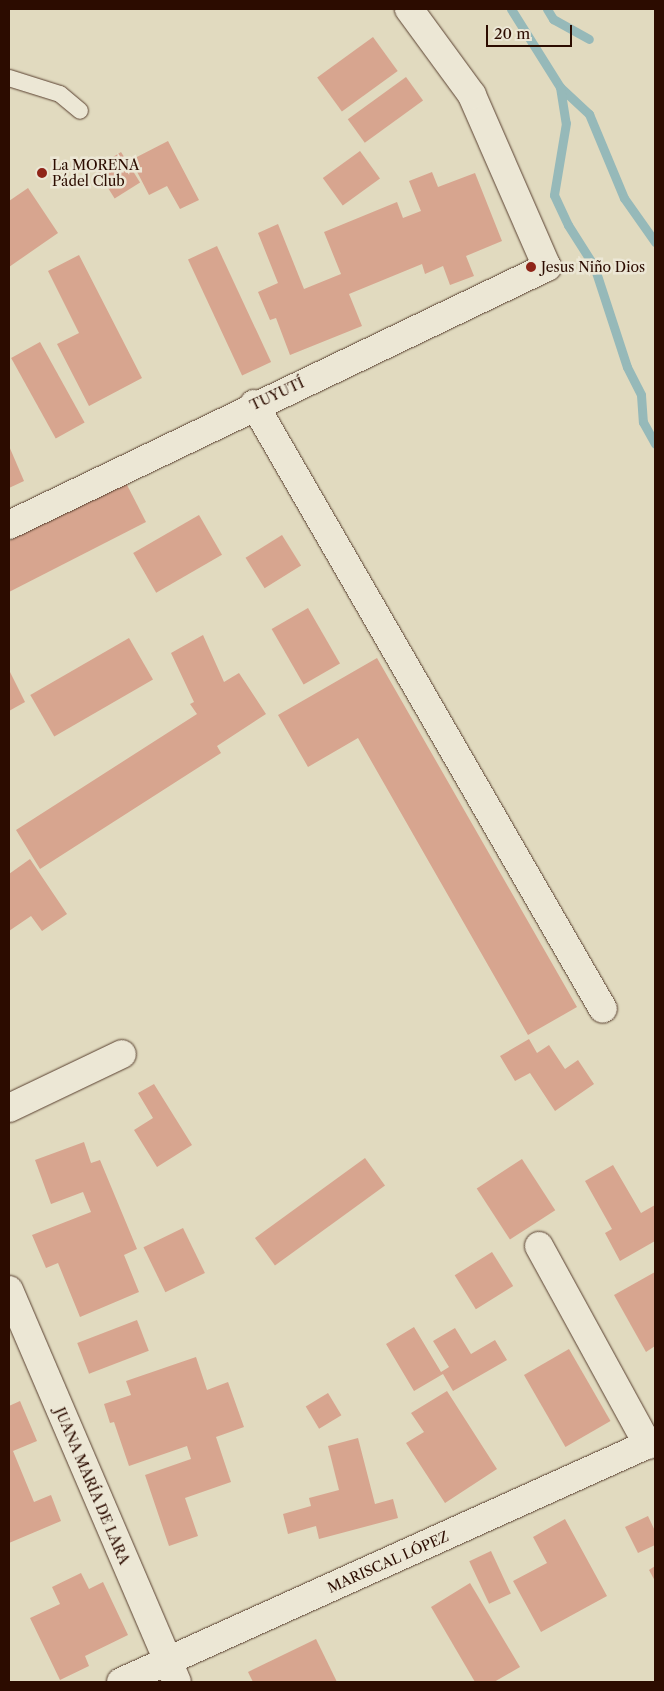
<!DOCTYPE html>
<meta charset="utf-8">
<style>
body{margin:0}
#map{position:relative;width:664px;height:1691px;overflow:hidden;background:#e1dabf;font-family:"Libre Caslon Text",serif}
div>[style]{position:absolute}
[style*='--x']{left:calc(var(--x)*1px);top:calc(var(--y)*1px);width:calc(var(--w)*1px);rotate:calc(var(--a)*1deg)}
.stream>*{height:9px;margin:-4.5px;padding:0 4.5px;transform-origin:4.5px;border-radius:4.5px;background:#96b9b9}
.building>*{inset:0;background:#d7a58f;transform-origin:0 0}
.roads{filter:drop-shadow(0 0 1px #594030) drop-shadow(0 0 1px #594030)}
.lane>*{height:16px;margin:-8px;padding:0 8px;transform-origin:8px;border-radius:8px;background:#ece7d5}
.street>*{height:28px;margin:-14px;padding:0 14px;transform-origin:14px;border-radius:14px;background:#ece7d5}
.dots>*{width:14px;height:14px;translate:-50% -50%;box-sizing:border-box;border:2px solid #ece7d5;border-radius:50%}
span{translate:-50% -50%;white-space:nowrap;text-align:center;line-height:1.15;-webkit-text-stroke:5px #ece7d5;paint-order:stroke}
.poi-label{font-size:14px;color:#2c0c00}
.left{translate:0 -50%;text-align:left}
.street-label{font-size:14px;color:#2c0c00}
.frame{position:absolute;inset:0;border:10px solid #2c0c00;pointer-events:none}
.scale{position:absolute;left:486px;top:25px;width:86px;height:22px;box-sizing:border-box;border:2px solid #2c0c00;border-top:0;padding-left:6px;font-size:15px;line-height:18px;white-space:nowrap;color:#2c0c00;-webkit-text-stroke:4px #ece7d5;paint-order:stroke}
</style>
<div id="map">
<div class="stream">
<i style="--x:511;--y:9;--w:92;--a:57.9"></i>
<i style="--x:560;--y:87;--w:40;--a:43"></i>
<i style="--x:589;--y:114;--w:91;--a:67.4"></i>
<i style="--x:624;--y:198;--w:54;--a:54.8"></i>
<i style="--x:547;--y:9;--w:12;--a:59"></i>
<i style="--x:553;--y:19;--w:41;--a:29.1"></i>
<i style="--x:560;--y:87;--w:36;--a:81"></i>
<i style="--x:566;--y:123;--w:73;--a:99.5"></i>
<i style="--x:554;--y:195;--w:33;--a:65"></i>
<i style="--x:568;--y:225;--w:49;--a:57.6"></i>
<i style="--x:594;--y:266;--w:106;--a:71.9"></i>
<i style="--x:627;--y:367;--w:31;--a:63"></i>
<i style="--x:641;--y:395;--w:27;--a:86"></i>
<i style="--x:643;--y:422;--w:25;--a:61"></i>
</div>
<div class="building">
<i style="left:373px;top:37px;width:42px;height:69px;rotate:54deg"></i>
<i style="left:406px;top:77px;width:29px;height:72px;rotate:54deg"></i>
<i style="clip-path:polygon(168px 141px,199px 200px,180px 209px,167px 186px,149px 195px,131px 160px)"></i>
<i style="left:360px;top:151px;width:34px;height:46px;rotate:54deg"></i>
<i style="left:121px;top:152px;width:36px;height:30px;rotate:58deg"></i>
<i style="clip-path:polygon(432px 172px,438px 187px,475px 173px,502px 241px,466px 256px,474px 276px,450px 285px,443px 266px,425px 274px,422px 264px,349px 294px,362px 326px,290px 355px,276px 318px,270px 320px,258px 292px,278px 283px,258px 233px,278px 224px,304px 289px,341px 274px,324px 232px,397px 202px,403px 218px,421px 211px,409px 181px)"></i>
<i style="clip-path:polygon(28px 188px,58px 233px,9px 267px,9px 201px)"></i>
<i style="left:217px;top:246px;width:128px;height:32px;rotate:65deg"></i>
<i style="clip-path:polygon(79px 255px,142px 378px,89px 406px,57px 344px,79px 333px,48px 271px)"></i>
<i style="left:40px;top:342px;width:92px;height:33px;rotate:61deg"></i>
<i style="clip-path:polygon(9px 446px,24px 481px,9px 488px)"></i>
<i style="clip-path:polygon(125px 481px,146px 522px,9px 592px,9px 541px)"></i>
<i style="left:199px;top:515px;width:46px;height:76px;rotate:60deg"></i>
<i style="left:282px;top:535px;width:36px;height:43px;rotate:58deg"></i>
<i style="left:308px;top:608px;width:64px;height:42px;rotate:60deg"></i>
<i style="clip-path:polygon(203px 635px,224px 682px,239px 673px,266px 714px,217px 746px,221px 753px,40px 869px,16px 830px,197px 714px,190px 704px,194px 702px,171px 653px)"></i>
<i style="left:129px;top:638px;width:48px;height:114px;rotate:60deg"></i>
<i style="clip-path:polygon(377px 658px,577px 1007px,528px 1035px,358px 738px,308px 767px,278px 715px)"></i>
<i style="clip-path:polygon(9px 670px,25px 702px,9px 711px)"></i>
<i style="clip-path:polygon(30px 859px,67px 914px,42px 931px,31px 916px,9px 931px,9px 874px)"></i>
<i style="clip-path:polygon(529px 1039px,537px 1053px,549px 1045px,565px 1069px,578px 1060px,594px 1084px,555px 1111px,530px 1073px,515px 1081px,500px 1056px)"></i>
<i style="clip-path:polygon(154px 1084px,192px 1145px,157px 1167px,134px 1130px,153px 1118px,138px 1093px)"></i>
<i style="clip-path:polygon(84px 1142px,91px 1163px,100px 1160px,137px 1249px,124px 1255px,139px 1292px,80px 1317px,58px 1263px,46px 1268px,32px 1235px,91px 1212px,83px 1192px,51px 1204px,35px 1160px)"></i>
<i style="left:365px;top:1158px;width:34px;height:136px;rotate:54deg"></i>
<i style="left:522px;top:1159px;width:61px;height:54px;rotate:57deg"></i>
<i style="clip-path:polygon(613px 1165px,641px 1213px,655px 1205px,655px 1241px,620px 1261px,605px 1233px,612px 1229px,585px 1181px)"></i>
<i style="left:183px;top:1228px;width:50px;height:44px;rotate:64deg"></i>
<i style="left:492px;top:1252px;width:40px;height:44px;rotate:58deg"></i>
<i style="clip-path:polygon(655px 1272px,655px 1346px,646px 1352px,614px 1295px)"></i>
<i style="left:137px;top:1320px;width:33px;height:64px;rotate:69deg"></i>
<i style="clip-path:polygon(414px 1327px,441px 1372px,449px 1367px,433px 1341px,455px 1328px,471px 1354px,495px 1340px,507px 1360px,453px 1391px,443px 1374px,414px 1391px,386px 1344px)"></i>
<i style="left:569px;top:1349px;width:83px;height:52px;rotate:60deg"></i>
<i style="clip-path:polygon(196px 1357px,207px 1390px,228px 1382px,244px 1427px,216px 1437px,231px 1482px,185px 1498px,198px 1536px,169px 1546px,145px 1475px,191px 1459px,187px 1446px,129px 1466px,114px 1422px,110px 1423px,104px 1404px,131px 1395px,126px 1381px)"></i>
<i style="clip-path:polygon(447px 1391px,497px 1469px,445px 1503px,406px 1443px,424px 1432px,411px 1413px)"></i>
<i style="left:328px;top:1393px;width:26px;height:26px;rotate:59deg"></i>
<i style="clip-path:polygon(20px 1401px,37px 1441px,13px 1451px,34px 1502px,51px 1495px,61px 1521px,9px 1543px,9px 1406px)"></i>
<i style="clip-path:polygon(358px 1438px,375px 1504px,393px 1499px,398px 1518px,319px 1539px,316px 1526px,288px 1534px,283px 1514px,311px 1506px,309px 1498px,339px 1490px,328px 1446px)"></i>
<i style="clip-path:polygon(648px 1516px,655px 1531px,655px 1545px,638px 1553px,625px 1527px)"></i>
<i style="clip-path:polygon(565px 1519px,607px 1596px,541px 1632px,513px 1581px,547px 1563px,533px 1537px)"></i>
<i style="left:491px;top:1551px;width:47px;height:24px;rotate:65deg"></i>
<i style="clip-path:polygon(655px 1566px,655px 1581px,649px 1570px)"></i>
<i style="clip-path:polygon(81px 1573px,89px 1589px,103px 1582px,128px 1635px,85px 1656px,89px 1666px,60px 1680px,30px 1618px,60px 1604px,52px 1587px)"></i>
<i style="clip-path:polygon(470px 1583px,520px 1667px,494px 1682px,475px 1682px,431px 1607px)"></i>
<i style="clip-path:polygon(316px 1639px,337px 1682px,253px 1682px,248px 1672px)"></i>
</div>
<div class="roads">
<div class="lane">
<i style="--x:9;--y:78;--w:53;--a:17.4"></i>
<i style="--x:60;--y:94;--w:26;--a:40"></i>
</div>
<div class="street">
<i style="--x:254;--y:404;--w:698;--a:60.02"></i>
<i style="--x:9;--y:525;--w:597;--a:-25.62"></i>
<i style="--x:547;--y:267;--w:188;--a:-113.6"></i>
<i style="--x:472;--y:95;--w:107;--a:-126.2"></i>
<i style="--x:9;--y:1108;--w:125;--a:-25.5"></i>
<i style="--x:539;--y:1246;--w:227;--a:61.3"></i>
<i style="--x:9;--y:1290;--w:426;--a:66.8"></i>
<i style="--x:121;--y:1682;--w:586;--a:-24.29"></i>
</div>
</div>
<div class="dots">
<i style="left:42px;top:173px;background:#8f2418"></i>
<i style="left:531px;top:267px;background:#8f2418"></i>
</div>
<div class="poi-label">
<span class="left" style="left:52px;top:173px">La MORENA<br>Pádel Club</span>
<span class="left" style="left:541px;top:267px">Jesus Niño Dios</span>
</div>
<div class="street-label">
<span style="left:277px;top:394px;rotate:-25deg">TUYUTÍ</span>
<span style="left:92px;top:1486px;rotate:67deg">JUANA MARÍA DE LARA</span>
<span style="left:388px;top:1562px;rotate:-24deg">MARISCAL LÓPEZ</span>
</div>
<div class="frame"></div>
<div class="scale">20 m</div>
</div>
